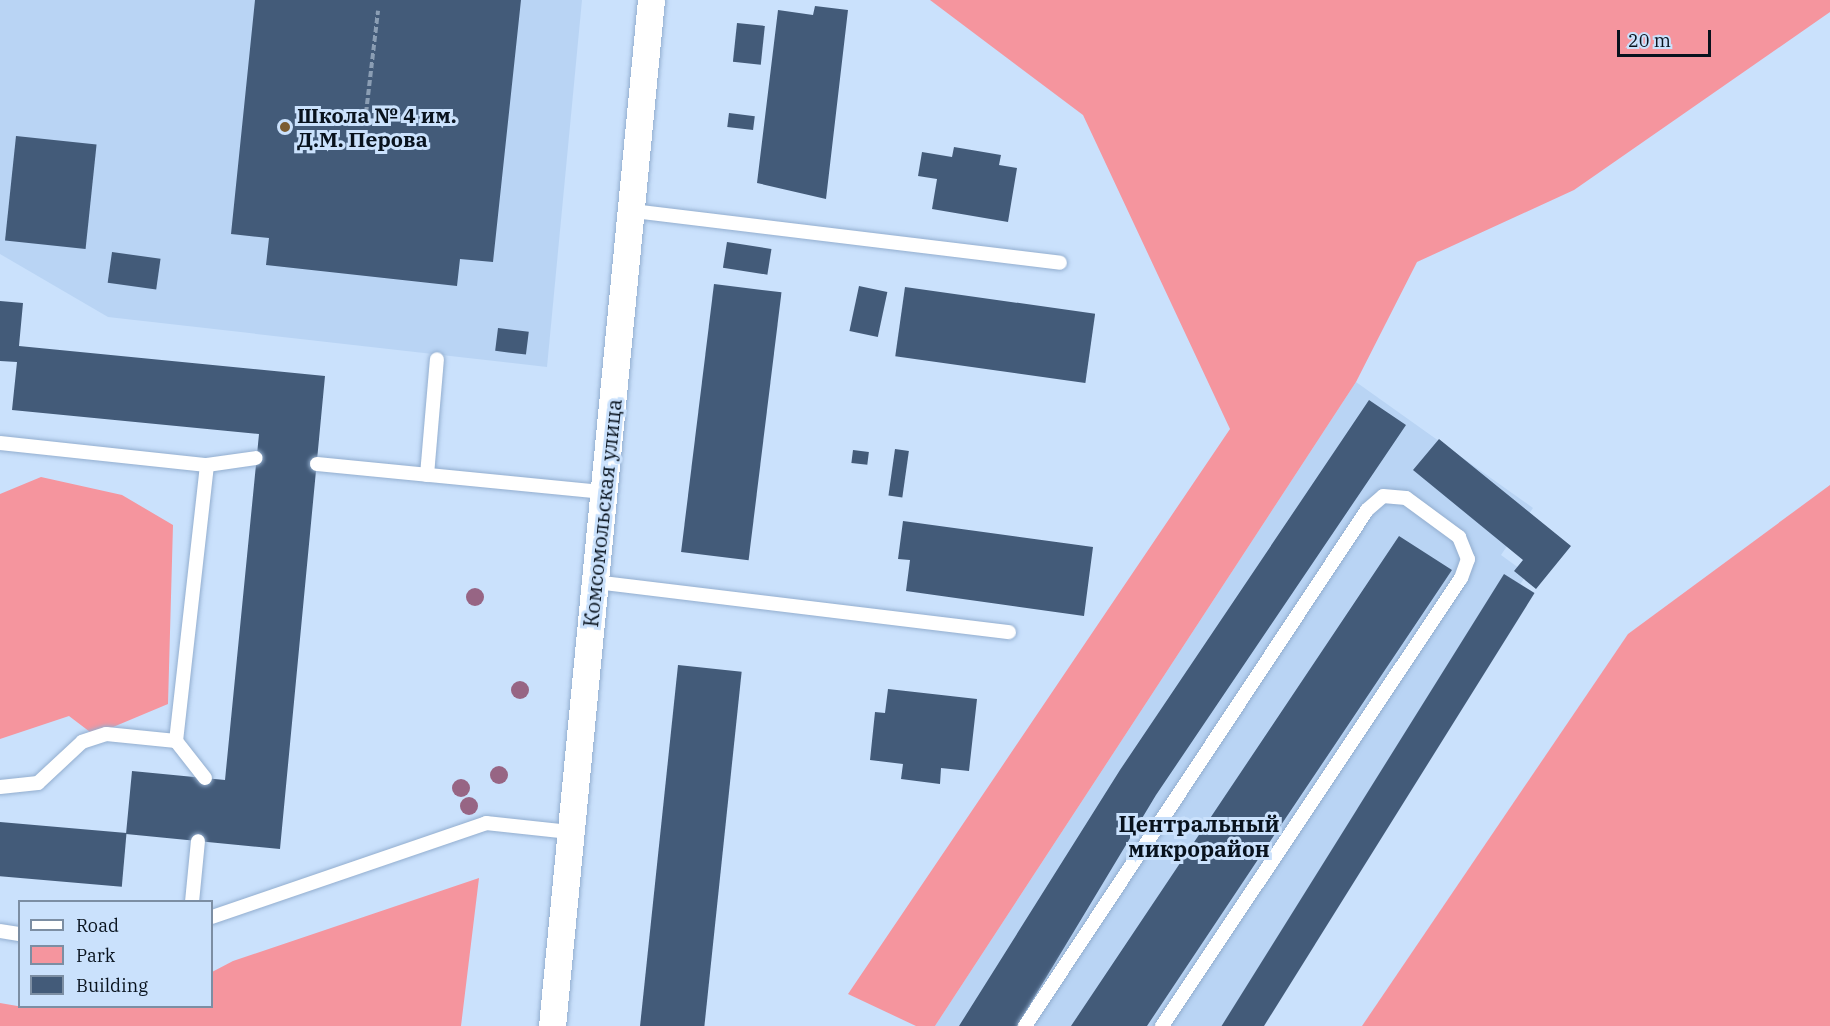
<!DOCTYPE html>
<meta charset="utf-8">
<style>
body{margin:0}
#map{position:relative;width:1830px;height:1026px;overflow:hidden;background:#cae1fc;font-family:"IBM Plex Serif",serif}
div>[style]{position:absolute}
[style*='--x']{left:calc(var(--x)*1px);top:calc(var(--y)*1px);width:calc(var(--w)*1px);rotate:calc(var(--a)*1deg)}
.built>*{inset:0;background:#b9d4f4}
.green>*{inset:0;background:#f5959e}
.building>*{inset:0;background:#435b79;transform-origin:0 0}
.path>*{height:4px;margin-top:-2px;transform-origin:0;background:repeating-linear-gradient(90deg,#8b9eb4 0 6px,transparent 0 9px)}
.roads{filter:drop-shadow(0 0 2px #93aecf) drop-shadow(0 0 2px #93aecf)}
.lane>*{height:14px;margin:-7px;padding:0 7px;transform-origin:7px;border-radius:7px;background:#fff}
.street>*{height:27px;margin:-13.5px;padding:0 13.5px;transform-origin:13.5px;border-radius:13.5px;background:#fff}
.trees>*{width:18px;height:18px;margin:-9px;border-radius:50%;background:#976584}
.dots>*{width:16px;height:16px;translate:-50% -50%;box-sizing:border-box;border:3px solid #cae1fc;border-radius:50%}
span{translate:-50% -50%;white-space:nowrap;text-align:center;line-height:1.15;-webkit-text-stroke:6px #cae1fc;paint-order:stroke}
.poi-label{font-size:21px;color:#08121d;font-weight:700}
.left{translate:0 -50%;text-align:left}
.street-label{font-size:21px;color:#08121d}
.neighbourhood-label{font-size:22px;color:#08121d;font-weight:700}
.legend{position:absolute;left:18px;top:900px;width:195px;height:108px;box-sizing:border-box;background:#cae1fc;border:2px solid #7c8ea3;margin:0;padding:8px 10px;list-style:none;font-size:18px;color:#08121d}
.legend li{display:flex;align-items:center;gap:12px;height:30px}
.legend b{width:30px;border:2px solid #7c8ea3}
.scale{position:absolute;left:1617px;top:30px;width:94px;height:27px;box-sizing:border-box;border:3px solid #08121d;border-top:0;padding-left:8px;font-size:18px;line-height:21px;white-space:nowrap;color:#08121d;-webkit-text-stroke:4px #cae1fc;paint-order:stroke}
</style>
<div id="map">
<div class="built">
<i style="clip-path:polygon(0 0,582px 0,547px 367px,108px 317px,0 254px)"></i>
<i style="clip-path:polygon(1356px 382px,1533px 508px,1501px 555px,1527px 574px,1227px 1026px,935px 1026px)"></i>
</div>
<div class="green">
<i style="clip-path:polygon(930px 0,1830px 0,1830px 12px,1574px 190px,1417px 262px,1356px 382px,935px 1026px,916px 1026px,848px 994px,1230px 429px,1083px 115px)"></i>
<i style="clip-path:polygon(41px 477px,122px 495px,173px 525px,168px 704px,94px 735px,69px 716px,0 739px,0 494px)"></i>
<i style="clip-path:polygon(1830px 485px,1830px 1026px,1362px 1026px,1628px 634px)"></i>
<i style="clip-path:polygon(479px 878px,461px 1026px,0 1026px,0 1003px,29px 1008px,212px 1006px,212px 972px,233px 961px)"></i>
</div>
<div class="building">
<i style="clip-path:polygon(255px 0,521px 0,493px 262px,460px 259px,457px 286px,266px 265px,269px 238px,231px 234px)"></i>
<i style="clip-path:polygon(815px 6px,848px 10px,826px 199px,757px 183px,778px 10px,813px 15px)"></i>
<i style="left:737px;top:23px;width:28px;height:39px;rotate:6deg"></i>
<i style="left:729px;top:113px;width:26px;height:14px;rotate:7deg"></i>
<i style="left:16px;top:136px;width:81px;height:105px;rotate:6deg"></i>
<i style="clip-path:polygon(954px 147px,1001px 155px,999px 165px,1017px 168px,1008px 222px,932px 209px,937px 179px,918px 176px,922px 152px,952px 157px)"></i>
<i style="left:727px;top:242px;width:45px;height:26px;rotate:9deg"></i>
<i style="left:112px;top:252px;width:49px;height:31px;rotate:8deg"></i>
<i style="left:714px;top:284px;width:68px;height:270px;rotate:7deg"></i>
<i style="left:859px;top:286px;width:29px;height:46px;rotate:12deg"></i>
<i style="left:905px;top:287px;width:192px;height:70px;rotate:8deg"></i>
<i style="clip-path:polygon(0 301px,23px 303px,19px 346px,325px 376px,280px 849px,126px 834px,132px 771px,225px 780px,259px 434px,12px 410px,17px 362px,0 361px)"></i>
<i style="left:498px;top:328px;width:31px;height:23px;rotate:7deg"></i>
<i style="clip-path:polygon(1369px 400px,1406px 425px,1156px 795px,1017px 1026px,959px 1026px,1120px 770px)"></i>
<i style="clip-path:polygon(1439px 439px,1571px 546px,1536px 589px,1514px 571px,1523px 560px,1413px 470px)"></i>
<i style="left:895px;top:449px;width:14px;height:47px;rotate:8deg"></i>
<i style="left:853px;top:450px;width:16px;height:13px;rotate:7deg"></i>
<i style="clip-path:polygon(903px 521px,1093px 547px,1084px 616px,906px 591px,910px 560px,898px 559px)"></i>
<i style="clip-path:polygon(1399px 536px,1452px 570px,1261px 855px,1147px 1026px,1071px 1026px)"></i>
<i style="left:1504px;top:574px;width:36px;height:543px;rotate:32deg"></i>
<i style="left:678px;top:665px;width:64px;height:363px;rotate:6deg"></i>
<i style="clip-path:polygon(888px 689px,977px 699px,969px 771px,941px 768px,940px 784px,901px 779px,903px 764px,870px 760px,875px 712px,885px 713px)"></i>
<i style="left:0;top:822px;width:127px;height:54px;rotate:5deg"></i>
</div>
<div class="path">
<i style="--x:366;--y:113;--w:103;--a:-83.3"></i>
</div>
<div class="roads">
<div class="lane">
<i style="--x:633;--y:211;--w:430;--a:6.9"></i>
<i style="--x:0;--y:443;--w:208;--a:6.1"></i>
<i style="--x:207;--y:465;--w:278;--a:96.4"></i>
<i style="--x:176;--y:741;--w:70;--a:-174.3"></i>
<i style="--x:106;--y:734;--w:25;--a:162"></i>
<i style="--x:82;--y:742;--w:60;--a:137"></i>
<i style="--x:38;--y:783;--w:38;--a:174"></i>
<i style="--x:317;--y:464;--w:288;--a:5.6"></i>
<i style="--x:207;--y:465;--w:49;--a:-8.1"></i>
<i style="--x:427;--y:475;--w:116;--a:-85.1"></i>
<i style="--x:595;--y:582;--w:417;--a:6.9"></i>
<i style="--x:176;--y:741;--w:47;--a:51.9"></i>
<i style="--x:192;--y:902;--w:61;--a:-84.4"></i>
<i style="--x:212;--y:917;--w:290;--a:-18.9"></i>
<i style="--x:486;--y:823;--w:84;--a:6.1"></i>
<i style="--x:0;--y:931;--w:20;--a:9"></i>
<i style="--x:1025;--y:1026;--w:619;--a:-56.46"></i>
<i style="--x:1367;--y:510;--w:21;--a:-41"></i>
<i style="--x:1383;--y:496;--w:23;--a:5"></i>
<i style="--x:1406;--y:498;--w:66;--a:36.3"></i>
<i style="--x:1459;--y:537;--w:24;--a:68"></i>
<i style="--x:1468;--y:559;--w:20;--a:110"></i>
<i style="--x:1461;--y:578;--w:539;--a:123.72"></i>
</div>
<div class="street">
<i style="--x:552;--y:1026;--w:1031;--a:-84.49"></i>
</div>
</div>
<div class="trees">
<i style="left:475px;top:597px"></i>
<i style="left:520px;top:690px"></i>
<i style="left:499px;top:775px"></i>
<i style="left:461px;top:788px"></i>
<i style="left:469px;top:806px"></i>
</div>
<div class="dots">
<i style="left:285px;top:127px;background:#7b5c31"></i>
</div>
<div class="poi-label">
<span class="left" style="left:297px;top:127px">Школа № 4 им.<br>Д.М. Перова</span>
</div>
<div class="street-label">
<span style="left:602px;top:513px;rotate:-84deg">Комсомольская улица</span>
</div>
<div class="neighbourhood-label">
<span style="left:1199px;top:836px">Центральный<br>микрорайон</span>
</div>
<ul class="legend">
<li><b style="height:8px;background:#fff"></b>Road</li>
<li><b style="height:16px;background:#f5959e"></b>Park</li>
<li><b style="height:16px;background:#435b79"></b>Building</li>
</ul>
<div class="scale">20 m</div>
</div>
